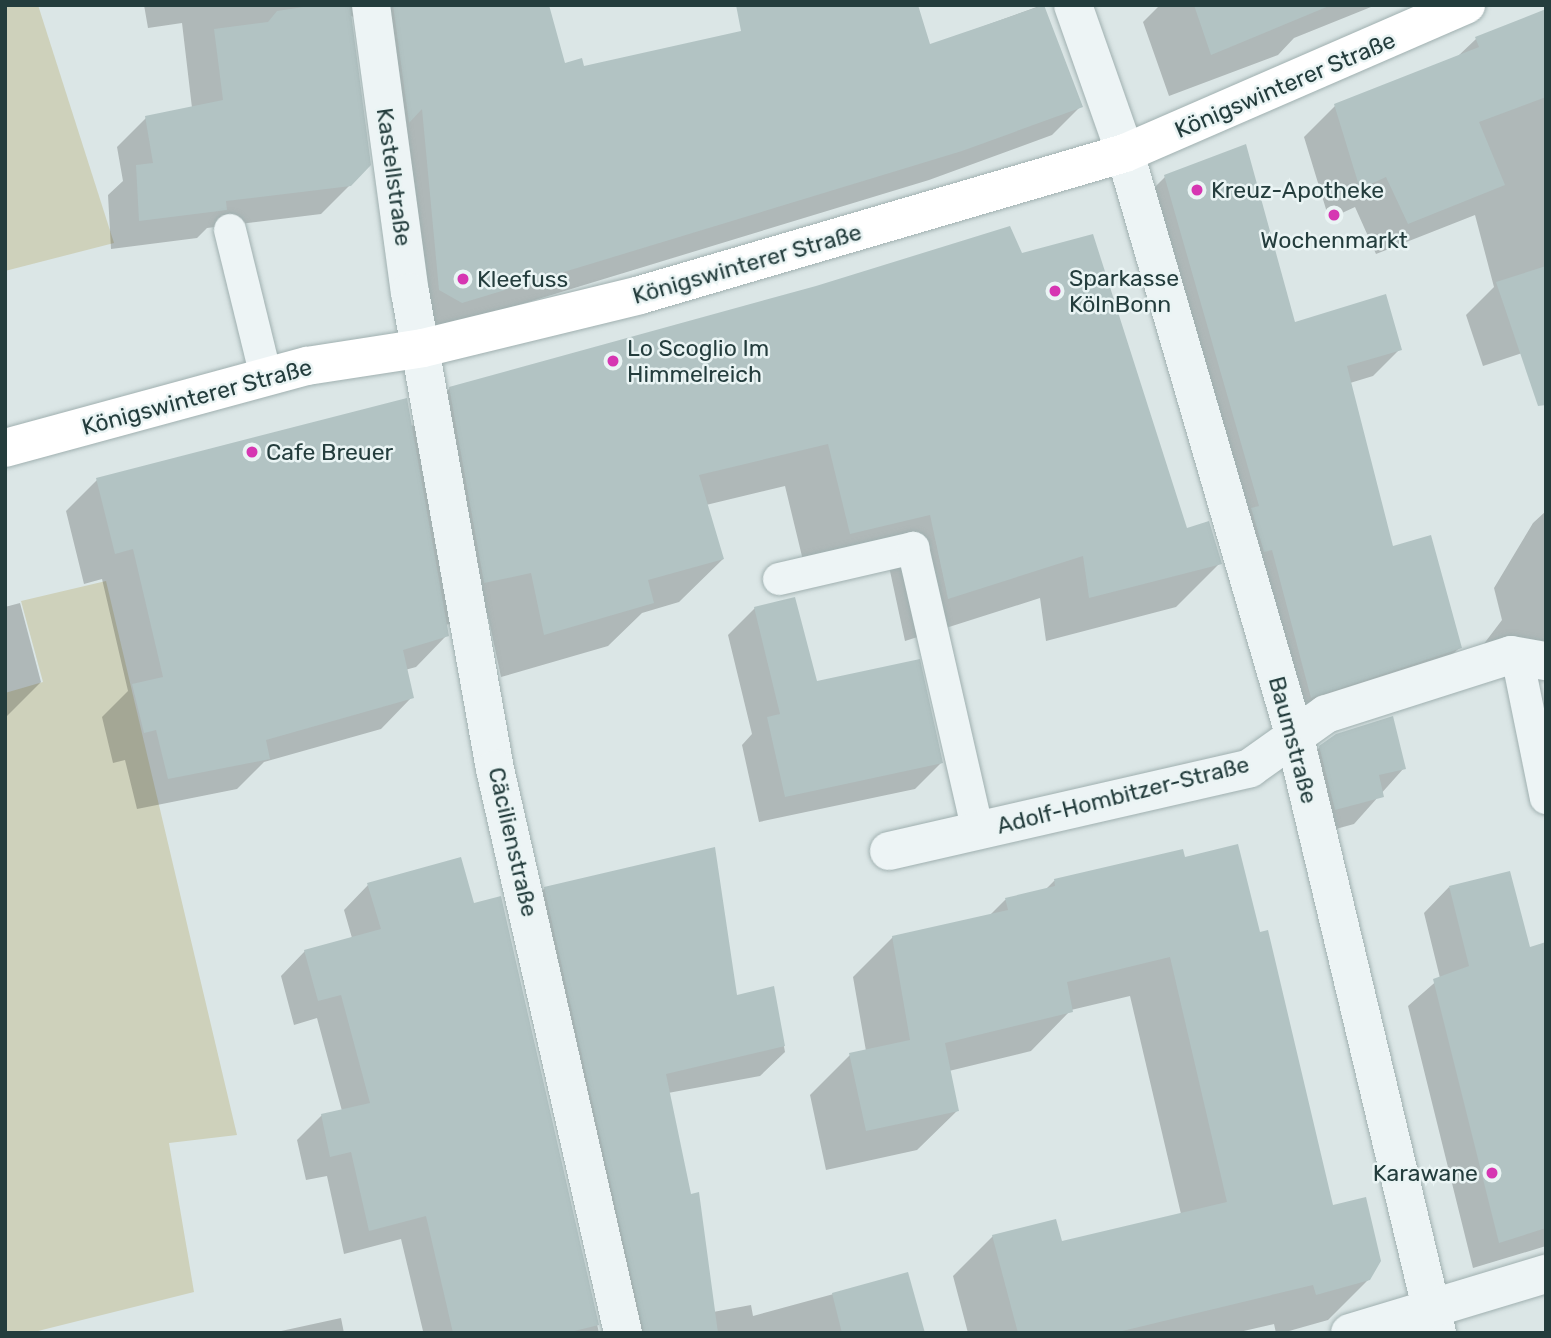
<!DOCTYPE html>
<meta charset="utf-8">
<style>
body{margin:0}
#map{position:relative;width:1551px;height:1338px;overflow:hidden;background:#dbe6e6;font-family:Rubik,sans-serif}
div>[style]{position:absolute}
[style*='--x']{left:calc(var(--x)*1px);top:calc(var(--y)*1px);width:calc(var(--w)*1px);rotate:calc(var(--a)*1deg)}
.green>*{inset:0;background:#ced1bb}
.shadow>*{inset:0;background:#0003}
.building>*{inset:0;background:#b2c3c3}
.roads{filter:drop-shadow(0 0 2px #a0b0b0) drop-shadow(0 0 2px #a0b0b0)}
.lane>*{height:32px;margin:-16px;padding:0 16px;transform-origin:16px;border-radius:16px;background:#edf4f5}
.street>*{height:38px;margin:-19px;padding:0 19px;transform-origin:19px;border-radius:19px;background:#edf4f5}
.secondary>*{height:38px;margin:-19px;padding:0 19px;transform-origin:19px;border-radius:19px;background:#fff}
.dots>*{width:19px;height:19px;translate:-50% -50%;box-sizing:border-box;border:4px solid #eaf4f4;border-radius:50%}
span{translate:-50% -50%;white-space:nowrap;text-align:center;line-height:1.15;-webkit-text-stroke:5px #eaf4f4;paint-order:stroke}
.street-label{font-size:23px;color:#243d3d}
.poi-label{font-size:23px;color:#243d3d}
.left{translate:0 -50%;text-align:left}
.right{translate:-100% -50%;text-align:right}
.frame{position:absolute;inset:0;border:7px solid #243d3d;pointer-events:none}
</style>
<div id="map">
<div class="green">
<i style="clip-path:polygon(5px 5px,38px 5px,114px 243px,5px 271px)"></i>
<i style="clip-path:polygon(106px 581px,237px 1135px,169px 1143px,194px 1292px,30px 1333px,5px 1333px,5px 693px,43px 682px,21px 601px)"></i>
</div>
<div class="shadow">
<i style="clip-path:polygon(144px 5px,547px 5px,563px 65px,583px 68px,929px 46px,1042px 5px,1081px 106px,1052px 135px,929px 180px,433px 331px,360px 19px,348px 15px,350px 185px,321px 214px,207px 228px,197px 238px,111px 249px,108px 195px,123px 181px,117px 147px,146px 118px,192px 108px,182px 23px,148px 28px)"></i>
<i style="clip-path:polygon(1160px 5px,1376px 5px,1294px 38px,1278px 55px,1169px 96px,1143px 22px)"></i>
<i style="clip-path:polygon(1546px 11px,1546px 345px,1483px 366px,1466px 315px,1494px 287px,1475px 215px,1376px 254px,1355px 207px,1329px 219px,1304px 137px,1335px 106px,1457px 57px,1476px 39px)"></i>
<i style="clip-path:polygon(1165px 177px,1294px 324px,1400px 349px,1373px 376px,1350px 383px,1392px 548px,1460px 647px,1432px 675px,1283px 724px,1138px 204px)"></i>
<i style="clip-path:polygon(1021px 255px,1186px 530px,1220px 563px,1176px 607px,1046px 641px,1040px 598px,905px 641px,887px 557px,807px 577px,785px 486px,706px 505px,723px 559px,679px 602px,642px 613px,608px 646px,501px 677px,488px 616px,445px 625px,447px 635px,416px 667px,405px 670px,412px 697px,381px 729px,264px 762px,237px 789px,137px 809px,125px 760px,113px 763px,102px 717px,128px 691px,102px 579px,84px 584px,66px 511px,97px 480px,410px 428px,450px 388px)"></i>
<i style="clip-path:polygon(1546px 511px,1546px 654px,1461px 674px,1502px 620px,1494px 588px,1533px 523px)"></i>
<i style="clip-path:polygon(20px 603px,41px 682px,5px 718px,5px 607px)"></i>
<i style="clip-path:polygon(755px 608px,816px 683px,942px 762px,915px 789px,759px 822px,742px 745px,752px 734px,728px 635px)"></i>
<i style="clip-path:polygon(1320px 747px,1404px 768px,1354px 824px,1307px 837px,1292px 775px)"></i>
<i style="clip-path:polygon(1181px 851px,1331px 1207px,1369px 1279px,1328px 1320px,1282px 1333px,1276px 1333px,1274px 1324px,1235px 1333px,968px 1333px,953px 1276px,993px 1236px,1060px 1243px,1181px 1214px,1130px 996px,1071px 1010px,1031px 1051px,949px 1071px,958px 1110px,917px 1150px,826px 1170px,810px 1095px,850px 1055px,866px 1051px,853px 977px,893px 937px,989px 916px,1005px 900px,1045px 890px,1054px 881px)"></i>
<i style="clip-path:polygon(368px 885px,473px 905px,500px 898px,599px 1333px,413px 1333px,423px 1331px,401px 1239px,344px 1254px,327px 1176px,306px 1180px,297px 1140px,322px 1115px,342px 1111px,317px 1018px,294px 1025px,281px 976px,305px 951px,352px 938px,344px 910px)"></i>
<i style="clip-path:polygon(1449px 887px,1529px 949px,1546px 944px,1546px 1246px,1473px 1268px,1408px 1006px,1440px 978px,1424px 913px)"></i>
<i style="clip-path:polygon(545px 888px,735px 997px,773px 988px,785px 1052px,760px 1076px,668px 1093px,713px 1312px,751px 1305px,753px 1316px,907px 1274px,919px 1333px,616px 1333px,520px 913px)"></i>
<i style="clip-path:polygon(341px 1318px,344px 1333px,272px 1333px)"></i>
</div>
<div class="building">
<i style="clip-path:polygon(316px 5px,350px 5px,371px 165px,351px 186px,226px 201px,227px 210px,139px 221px,136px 165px,153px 163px,145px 116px,223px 100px,214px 29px,268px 22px,277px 11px)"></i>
<i style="clip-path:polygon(393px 5px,549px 5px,565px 63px,582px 58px,584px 66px,741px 31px,736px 5px,918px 5px,930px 44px,1044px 5px,1083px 107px,962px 151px,462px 303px,439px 290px,422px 109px,409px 123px)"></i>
<i style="clip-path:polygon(1194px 5px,1329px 5px,1329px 6px,1211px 55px)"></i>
<i style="clip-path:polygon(1546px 9px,1546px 97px,1479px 122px,1505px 185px,1408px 224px,1386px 177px,1360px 189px,1334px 104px,1479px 47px,1475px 37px)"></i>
<i style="clip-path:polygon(1246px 144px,1295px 322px,1386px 294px,1402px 350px,1347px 366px,1393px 546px,1431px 535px,1462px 648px,1311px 698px,1272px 550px,1264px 552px,1251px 508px,1259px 506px,1164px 175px)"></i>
<i style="clip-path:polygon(1010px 226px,1022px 253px,1093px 234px,1187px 528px,1209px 521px,1222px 564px,1089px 598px,1083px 556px,948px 599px,930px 515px,850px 534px,828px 444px,699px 475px,724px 559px,648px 580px,654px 603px,544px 635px,531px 573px,484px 583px,449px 387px,816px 286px)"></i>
<i style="clip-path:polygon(1546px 266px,1546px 405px,1538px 406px,1496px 282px)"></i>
<i style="clip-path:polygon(407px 398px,449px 636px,403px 650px,414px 698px,266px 740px,270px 759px,168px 779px,156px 730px,144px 733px,132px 684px,163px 677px,133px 549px,115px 554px,96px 478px)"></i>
<i style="clip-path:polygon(795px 597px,817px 681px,920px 659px,943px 763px,785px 797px,767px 717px,780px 714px,754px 607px)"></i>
<i style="clip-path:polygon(1393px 716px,1406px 769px,1379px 775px,1384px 797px,1335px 810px,1319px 746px,1336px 734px)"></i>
<i style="clip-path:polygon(1238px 844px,1260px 932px,1268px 930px,1333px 1205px,1366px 1197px,1381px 1261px,1370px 1280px,1316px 1295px,1313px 1285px,1114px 1333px,1018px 1333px,992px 1235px,1056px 1219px,1062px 1241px,1227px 1202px,1170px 957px,1067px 982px,1073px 1012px,945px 1043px,959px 1111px,866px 1131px,849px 1053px,910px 1040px,892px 936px,1008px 910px,1005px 898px,1055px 886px,1054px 879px,1183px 849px,1185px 857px)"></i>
<i style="clip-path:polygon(715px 847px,737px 995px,774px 986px,785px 1046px,666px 1074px,691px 1194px,699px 1192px,718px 1333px,644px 1333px,544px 887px)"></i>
<i style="clip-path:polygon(461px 857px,474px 903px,501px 896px,599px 1325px,566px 1333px,453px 1333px,426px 1216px,369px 1231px,351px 1152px,330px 1157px,321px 1114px,370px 1103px,341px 995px,318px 1001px,304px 950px,381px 929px,367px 883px)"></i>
<i style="clip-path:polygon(1510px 871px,1530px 947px,1546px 942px,1546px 1228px,1499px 1243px,1433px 979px,1469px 966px,1449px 886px)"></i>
<i style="clip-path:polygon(908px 1272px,925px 1333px,842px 1333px,832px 1293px)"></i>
</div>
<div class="roads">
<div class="lane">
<i style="--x:230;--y:230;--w:151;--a:76.2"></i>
<i style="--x:779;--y:579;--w:138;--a:-13"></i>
<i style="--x:913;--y:548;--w:290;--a:77.1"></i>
<i style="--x:1517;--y:656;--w:145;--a:78.5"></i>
</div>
<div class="street">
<i style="--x:371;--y:5;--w:290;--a:82.3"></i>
<i style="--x:410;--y:292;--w:485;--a:79.9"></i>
<i style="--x:495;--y:769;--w:578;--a:77.21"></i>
<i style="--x:1073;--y:5;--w:157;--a:70.6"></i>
<i style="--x:1125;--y:153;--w:605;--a:73.78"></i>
<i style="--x:1294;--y:734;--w:616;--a:76.57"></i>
<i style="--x:889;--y:851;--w:370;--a:-12.9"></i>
<i style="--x:1250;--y:768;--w:93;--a:-35.4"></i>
<i style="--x:1326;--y:714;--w:194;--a:-17.7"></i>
<i style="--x:1511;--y:655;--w:36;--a:10"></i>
<i style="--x:1350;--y:1333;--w:205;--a:-16.8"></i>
</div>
<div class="secondary">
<i style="--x:5;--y:448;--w:313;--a:-15.2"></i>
<i style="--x:307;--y:366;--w:117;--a:-8.8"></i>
<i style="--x:423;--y:348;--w:223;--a:-13.7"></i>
<i style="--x:640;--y:295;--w:505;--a:-16.32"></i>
<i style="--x:1125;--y:153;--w:372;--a:-23.5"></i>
</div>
</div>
<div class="dots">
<i style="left:1197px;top:190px;background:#d636b2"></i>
<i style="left:1334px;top:215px;background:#d636b2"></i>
<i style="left:463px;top:279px;background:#d636b2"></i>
<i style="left:1055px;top:291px;background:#d636b2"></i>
<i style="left:613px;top:361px;background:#d636b2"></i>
<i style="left:252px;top:452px;background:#d636b2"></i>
<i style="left:1492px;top:1173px;background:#d636b2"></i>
</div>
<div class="street-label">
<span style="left:1285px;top:85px;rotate:-23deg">Königswinterer Straße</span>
<span style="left:394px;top:177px;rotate:82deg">Kastellstraße</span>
<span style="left:747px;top:264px;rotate:-16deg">Königswinterer Straße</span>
<span style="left:197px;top:397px;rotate:-15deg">Königswinterer Straße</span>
<span style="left:1293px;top:740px;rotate:75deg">Baumstraße</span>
<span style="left:1123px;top:795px;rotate:-14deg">Adolf-Hombitzer-Straße</span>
<span style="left:513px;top:842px;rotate:77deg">Cäcilienstraße</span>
</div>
<div class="poi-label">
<span class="left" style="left:1211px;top:190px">Kreuz-Apotheke</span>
<span style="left:1334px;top:240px">Wochenmarkt</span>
<span class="left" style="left:1069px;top:291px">Sparkasse<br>KölnBonn</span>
<span class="left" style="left:477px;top:279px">Kleefuss</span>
<span class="left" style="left:627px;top:361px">Lo Scoglio Im<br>Himmelreich</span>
<span class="left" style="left:266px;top:452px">Cafe Breuer</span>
<span class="right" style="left:1478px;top:1173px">Karawane</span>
</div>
<div class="frame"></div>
</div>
